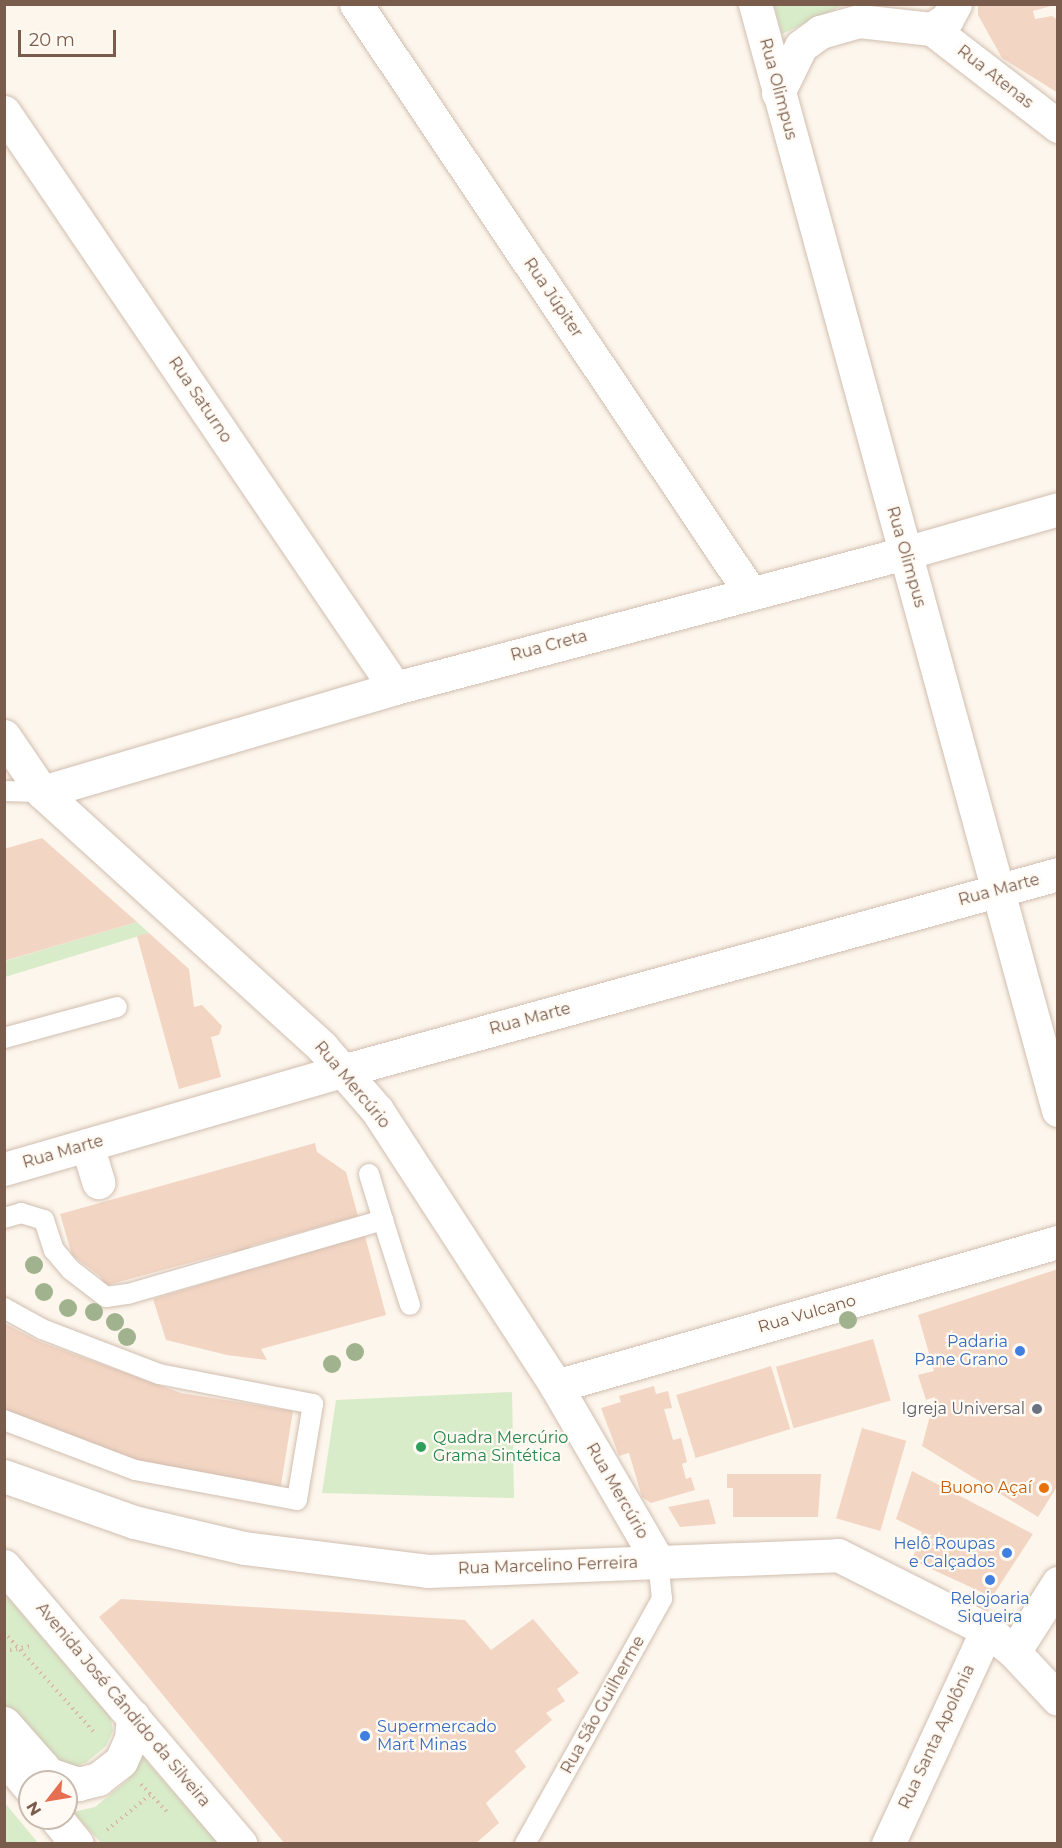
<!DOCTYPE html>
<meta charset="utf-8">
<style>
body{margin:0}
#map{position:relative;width:1062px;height:1848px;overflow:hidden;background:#fdf6ec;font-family:Montserrat,sans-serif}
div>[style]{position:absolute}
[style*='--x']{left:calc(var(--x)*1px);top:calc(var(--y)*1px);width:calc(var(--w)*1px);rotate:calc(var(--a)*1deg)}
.green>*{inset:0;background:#d8ecc9}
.building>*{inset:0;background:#f3d5c3;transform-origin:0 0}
.path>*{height:4px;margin-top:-2px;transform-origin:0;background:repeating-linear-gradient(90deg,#d9b8a5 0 1.5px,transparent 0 6px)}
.roads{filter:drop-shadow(0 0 2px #d1beb0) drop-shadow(0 0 2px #d1beb0)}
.service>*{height:20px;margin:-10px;padding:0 10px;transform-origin:10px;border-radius:10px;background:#fff}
.minor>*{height:33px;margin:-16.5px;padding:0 16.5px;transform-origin:16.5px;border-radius:16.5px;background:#fff}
.tertiary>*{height:33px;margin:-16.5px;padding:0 16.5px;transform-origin:16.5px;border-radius:16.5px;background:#fff}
.secondary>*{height:33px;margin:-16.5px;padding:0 16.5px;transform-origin:16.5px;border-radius:16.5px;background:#fff}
.trees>*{width:18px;height:18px;margin:-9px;border-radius:50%;background:#a0b28e}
.dots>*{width:16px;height:16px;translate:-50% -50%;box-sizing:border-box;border:3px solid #fffaf3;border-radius:50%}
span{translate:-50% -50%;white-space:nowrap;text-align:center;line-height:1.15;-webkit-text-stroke:4.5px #fffaf3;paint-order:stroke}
.street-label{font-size:16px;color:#7a5c4d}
.shop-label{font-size:16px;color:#366cbe}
.right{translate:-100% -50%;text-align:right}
.left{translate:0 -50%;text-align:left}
.worship-label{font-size:16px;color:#5b616d}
.leisure-label{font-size:16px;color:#27864d}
.food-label{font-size:16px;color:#c56008}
.frame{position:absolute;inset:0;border:6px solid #7a5c4d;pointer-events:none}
.north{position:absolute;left:18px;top:1770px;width:60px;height:60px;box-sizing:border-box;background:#fffaf3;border:2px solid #cabbb1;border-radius:50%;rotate:239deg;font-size:16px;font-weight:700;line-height:24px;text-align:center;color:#7a5c4d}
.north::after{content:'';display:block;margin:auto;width:21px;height:27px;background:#e76f51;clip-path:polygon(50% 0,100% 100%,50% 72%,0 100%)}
.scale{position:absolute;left:18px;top:30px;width:98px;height:27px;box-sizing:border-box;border:3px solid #7a5c4d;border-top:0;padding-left:8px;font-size:18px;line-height:21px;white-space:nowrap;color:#7a5c4d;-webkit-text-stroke:4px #fffaf3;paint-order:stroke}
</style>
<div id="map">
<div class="green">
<i style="clip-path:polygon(774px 5px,844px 5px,782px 34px)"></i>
<i style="clip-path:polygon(137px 922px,149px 933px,5px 977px,5px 961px)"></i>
<i style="clip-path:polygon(512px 1392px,514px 1498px,322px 1493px,336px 1400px)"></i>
<i style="clip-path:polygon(4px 1593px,111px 1718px,113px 1731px,106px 1746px,87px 1762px,69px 1769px,50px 1761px,5px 1708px)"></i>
<i style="clip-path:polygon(142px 1756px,218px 1843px,101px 1843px,73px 1812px,95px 1807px,128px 1780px)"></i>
<i style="clip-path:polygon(5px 1803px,38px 1843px,5px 1843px)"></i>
</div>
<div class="building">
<i style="clip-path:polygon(978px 4px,1058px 4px,1033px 11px,1035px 19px,1052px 16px,1058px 20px,1058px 93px,1002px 58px,978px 15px)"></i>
<i style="clip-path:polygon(42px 838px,137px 922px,4px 961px,4px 849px)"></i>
<i style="clip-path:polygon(149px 933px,189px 969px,194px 1007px,202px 1005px,222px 1026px,219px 1035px,211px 1037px,221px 1077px,179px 1089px,137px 936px)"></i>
<i style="clip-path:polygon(315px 1143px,317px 1152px,346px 1172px,358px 1216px,250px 1246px,256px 1268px,365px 1236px,386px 1315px,261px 1349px,267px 1360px,227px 1355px,166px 1340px,153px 1299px,239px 1273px,233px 1251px,104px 1286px,101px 1277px,72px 1255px,60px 1214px)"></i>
<i style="clip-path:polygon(1058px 1269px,1058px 1485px,1038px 1517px,922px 1446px,935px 1397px,926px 1400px,918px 1375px,934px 1371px,918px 1315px)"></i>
<i style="clip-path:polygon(4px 1323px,38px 1341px,181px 1393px,293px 1411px,280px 1491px,174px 1473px,4px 1414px)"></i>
<i style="left:873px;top:1339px;width:64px;height:101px;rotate:74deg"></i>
<i style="left:771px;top:1366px;width:66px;height:99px;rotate:73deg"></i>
<i style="clip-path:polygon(654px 1386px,656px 1394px,668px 1391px,672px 1408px,664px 1409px,673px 1440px,681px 1438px,687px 1462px,682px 1464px,686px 1479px,691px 1477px,695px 1490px,651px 1503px,642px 1497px,629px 1453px,619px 1456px,601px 1408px,621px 1402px,619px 1396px)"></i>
<i style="left:862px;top:1428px;width:46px;height:94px;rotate:16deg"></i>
<i style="clip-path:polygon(912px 1471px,1033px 1534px,992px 1597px,912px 1560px,922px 1532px,896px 1519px)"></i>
<i style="clip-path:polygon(727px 1474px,821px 1474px,818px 1517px,733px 1517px,733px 1488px,727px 1488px)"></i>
<i style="clip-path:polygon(709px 1499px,716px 1524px,680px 1527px,668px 1507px)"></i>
<i style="clip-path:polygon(121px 1599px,465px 1620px,491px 1650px,533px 1619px,579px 1673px,557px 1689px,565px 1701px,546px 1713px,552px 1720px,515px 1751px,526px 1767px,486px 1803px,499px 1823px,475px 1844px,285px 1844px,99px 1617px)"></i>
</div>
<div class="path">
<i style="--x:4;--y:1632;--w:137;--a:48"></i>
<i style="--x:4;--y:1651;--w:27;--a:-10"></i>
<i style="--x:141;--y:1784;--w:38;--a:47"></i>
<i style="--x:107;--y:1830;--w:58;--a:-39.4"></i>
</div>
<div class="roads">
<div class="service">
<i style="--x:4;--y:791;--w:38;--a:2"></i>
<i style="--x:4;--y:1038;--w:117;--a:-15.3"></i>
<i style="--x:369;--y:1174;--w:48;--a:73.1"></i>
<i style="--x:4;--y:1218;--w:18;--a:-16"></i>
<i style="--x:21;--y:1213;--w:24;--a:17"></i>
<i style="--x:44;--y:1220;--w:32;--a:72"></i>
<i style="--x:54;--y:1250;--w:26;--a:50"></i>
<i style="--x:71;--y:1270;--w:44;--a:37.6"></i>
<i style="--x:106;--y:1297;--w:22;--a:-8"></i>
<i style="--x:128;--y:1294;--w:266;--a:-16.2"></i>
<i style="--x:383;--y:1220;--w:89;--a:72.4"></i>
<i style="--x:4;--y:1308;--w:43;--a:28.9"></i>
<i style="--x:42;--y:1329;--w:125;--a:21"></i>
<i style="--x:159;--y:1374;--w:157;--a:11"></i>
<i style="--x:313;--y:1404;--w:97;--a:99.5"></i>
<i style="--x:297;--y:1500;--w:165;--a:-169.5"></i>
<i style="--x:135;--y:1470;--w:140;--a:-159.1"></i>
<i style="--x:525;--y:1844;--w:281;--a:-60.8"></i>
<i style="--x:662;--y:1599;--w:38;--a:-96"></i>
</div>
<div class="minor">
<i style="--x:356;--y:4;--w:708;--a:56.18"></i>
<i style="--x:755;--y:4;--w:1147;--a:74.68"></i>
<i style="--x:932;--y:29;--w:159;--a:37.6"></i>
<i style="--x:778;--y:93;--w:52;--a:-63.9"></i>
<i style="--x:801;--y:46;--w:24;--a:-36"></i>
<i style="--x:820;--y:32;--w:41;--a:-15.8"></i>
<i style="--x:859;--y:21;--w:73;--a:6.3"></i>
<i style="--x:932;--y:29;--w:18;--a:-34"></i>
<i style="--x:947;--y:19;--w:17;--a:-62"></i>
<i style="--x:4;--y:112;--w:696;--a:55.83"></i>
<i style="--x:4;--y:736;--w:68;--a:55.8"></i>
<i style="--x:42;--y:792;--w:379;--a:42.3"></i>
<i style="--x:322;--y:1047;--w:84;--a:48.9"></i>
<i style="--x:377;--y:1110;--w:329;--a:57"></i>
<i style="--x:556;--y:1386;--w:203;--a:59.8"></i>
<i style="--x:42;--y:792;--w:368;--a:-16.4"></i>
<i style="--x:395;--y:688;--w:528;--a:-14.83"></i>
<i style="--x:905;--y:553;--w:159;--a:-16"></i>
<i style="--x:342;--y:1071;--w:743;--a:-15.38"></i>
<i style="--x:87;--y:1145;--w:39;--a:73"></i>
<i style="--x:556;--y:1386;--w:522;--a:-16.01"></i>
<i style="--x:888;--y:1844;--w:236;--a:-65.2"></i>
</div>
<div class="tertiary">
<i style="--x:4;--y:1169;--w:352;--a:-16.2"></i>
<i style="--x:4;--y:1476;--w:138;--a:19.5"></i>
<i style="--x:134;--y:1522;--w:113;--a:13.3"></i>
<i style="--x:244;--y:1548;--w:185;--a:7.1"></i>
<i style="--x:428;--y:1571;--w:410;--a:-2.2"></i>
<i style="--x:838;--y:1555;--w:167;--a:26.7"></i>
<i style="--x:987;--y:1630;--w:35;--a:39"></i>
<i style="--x:1014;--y:1652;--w:64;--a:46.9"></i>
<i style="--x:1014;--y:1652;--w:82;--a:-57.5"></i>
</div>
<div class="secondary">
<i style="--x:4;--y:1566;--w:365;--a:49.6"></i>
<i style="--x:4;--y:1723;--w:68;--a:48.6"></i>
<i style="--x:49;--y:1774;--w:31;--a:19"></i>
<i style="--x:78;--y:1784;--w:21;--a:-14"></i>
<i style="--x:98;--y:1779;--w:29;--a:-38"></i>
<i style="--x:121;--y:1761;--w:24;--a:-66"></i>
<i style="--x:131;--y:1739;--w:23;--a:-85"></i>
<i style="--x:4;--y:1757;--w:40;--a:50"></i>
<i style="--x:56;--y:1818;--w:33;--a:51"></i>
</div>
</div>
<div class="trees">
<i style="left:34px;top:1265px"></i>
<i style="left:44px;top:1292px"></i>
<i style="left:68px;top:1308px"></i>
<i style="left:94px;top:1312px"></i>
<i style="left:848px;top:1320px"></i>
<i style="left:115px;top:1322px"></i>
<i style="left:127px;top:1337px"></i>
<i style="left:355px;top:1352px"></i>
<i style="left:332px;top:1364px"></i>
</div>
<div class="dots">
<i style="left:1020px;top:1351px;background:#3f7fe0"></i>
<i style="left:1037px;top:1409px;background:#6b7280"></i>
<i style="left:421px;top:1447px;background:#2e9e5b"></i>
<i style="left:1044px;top:1488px;background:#e8710a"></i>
<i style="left:1007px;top:1553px;background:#3f7fe0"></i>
<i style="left:990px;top:1580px;background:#3f7fe0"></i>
<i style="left:365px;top:1736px;background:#3f7fe0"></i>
</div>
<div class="street-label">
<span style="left:995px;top:77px;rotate:38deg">Rua Atenas</span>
<span style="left:778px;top:89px;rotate:75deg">Rua Olimpus</span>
<span style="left:553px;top:298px;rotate:56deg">Rua Júpiter</span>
<span style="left:200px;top:400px;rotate:56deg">Rua Saturno</span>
<span style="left:906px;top:557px;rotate:74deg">Rua Olimpus</span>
<span style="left:549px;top:646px;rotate:-15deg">Rua Creta</span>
<span style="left:999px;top:890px;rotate:-15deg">Rua Marte</span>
<span style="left:530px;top:1019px;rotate:-15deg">Rua Marte</span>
<span style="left:352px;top:1085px;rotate:50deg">Rua Mercúrio</span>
<span style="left:63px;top:1152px;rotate:-16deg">Rua Marte</span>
<span style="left:807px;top:1314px;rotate:-16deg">Rua Vulcano</span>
<span style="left:617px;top:1491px;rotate:60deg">Rua Mercúrio</span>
<span style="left:548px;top:1566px;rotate:-2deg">Rua Marcelino Ferreira</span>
<span style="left:123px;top:1705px;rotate:50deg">Avenida José Cândido da Silveira</span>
<span style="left:603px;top:1705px;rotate:-61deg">Rua São Guilherme</span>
<span style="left:937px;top:1737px;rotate:-65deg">Rua Santa Apolônia</span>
</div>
<div class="shop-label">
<span class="right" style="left:1008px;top:1351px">Padaria<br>Pane Grano</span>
<span class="right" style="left:995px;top:1553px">Helô Roupas<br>e Calçados</span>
<span style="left:990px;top:1608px">Relojoaria<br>Siqueira</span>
<span class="left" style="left:377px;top:1736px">Supermercado<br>Mart Minas</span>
</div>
<div class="worship-label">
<span class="right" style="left:1025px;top:1409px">Igreja Universal</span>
</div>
<div class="leisure-label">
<span class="left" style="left:433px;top:1447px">Quadra Mercúrio<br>Grama Sintética</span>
</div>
<div class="food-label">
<span class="right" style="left:1032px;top:1488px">Buono Açaí</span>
</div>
<div class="frame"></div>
<div class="north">N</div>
<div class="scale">20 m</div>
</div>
